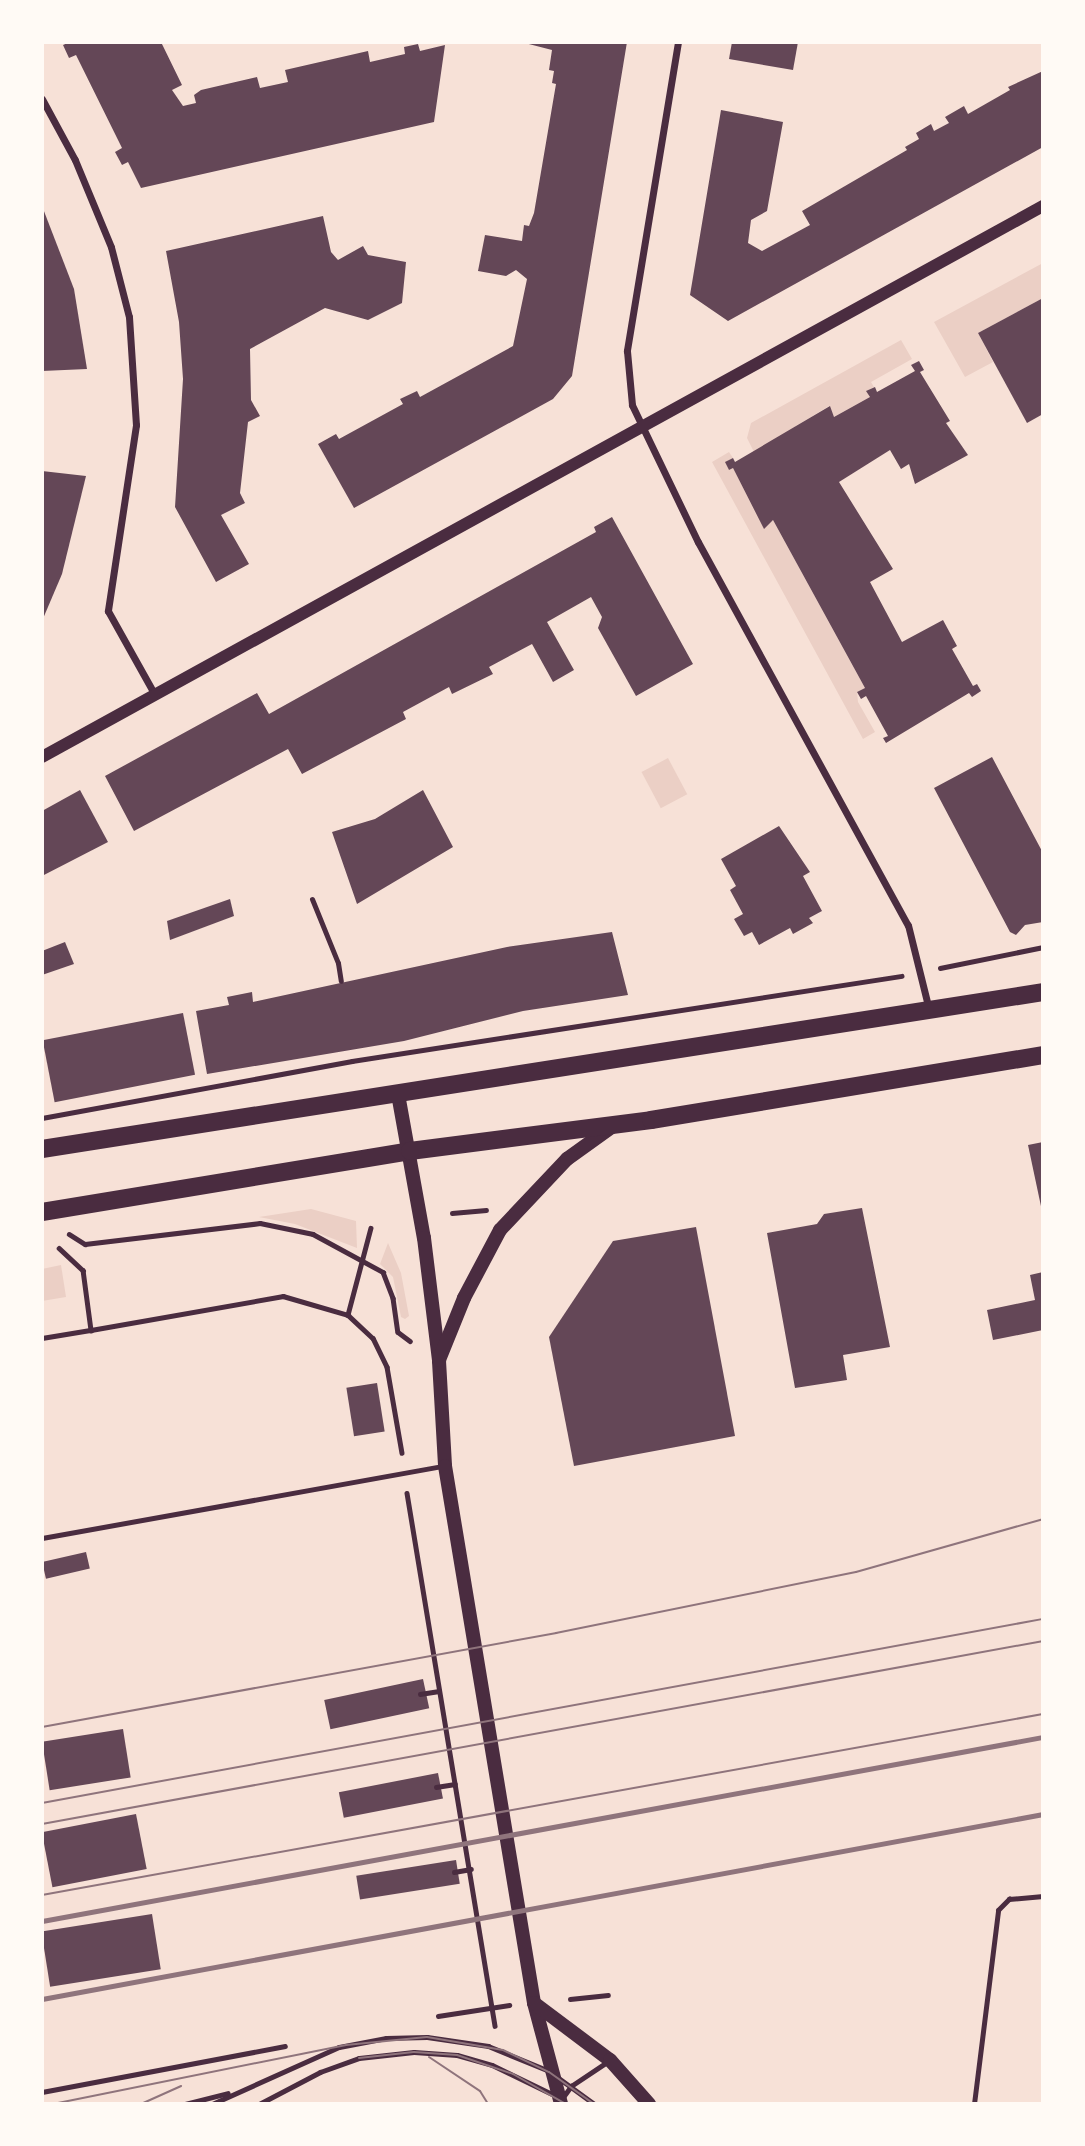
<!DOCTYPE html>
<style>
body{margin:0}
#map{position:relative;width:1085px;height:2146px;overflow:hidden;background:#f7e1d7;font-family:Manrope,sans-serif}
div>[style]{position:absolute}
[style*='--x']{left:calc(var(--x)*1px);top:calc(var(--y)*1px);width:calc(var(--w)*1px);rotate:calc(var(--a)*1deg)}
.green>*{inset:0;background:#ebcfc5;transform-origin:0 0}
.building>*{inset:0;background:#644757;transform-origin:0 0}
.path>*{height:4.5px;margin:-2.25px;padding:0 2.25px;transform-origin:2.25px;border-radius:2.25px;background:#4a2c40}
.service>*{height:5px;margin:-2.5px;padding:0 2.5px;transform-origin:2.5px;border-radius:2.5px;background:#4a2c40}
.minor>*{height:7px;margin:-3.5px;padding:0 3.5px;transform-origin:3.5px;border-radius:3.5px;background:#4a2c40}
.tertiary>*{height:12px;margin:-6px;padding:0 6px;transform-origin:6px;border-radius:6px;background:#4a2c40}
.secondary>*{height:14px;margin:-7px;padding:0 7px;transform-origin:7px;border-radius:7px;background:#4a2c40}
.primary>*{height:18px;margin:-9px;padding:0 9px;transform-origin:9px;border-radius:9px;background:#4a2c40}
.tram>*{height:2px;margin:-1px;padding:0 1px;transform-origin:1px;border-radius:1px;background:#8f747c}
.rail>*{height:5px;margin:-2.5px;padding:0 2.5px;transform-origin:2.5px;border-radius:2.5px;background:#8f747c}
span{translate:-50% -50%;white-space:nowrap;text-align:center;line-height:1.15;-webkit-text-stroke:6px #fffaf5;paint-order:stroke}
.frame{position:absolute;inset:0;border:44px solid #fffaf5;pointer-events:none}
</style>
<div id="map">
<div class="green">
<i style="clip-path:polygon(1043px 263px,1043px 298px,978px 333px,993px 362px,965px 377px,934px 322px)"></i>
<i style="clip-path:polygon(901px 340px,912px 359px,871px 382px,874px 387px,867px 391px,870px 397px,834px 417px,829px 406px,754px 452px,747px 438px,751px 423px)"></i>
<i style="clip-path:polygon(729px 452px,733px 458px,726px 462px,729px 470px,733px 468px,764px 528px,773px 520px,865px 688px,857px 692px,858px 702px,875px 732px,863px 739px,712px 462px)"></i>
<i style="left:668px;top:758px;width:41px;height:30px;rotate:62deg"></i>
<i style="clip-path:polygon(311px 1209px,356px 1221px,357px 1248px,295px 1224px,259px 1217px)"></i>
<i style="clip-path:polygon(388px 1243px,401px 1273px,409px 1316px,405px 1319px,401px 1317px,393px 1277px,380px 1264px)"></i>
<i style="clip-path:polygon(61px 1265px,66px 1297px,42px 1301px,42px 1269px)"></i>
</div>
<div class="building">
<i style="clip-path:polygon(70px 42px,161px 42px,182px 85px,172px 90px,183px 106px,196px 103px,194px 95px,201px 90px,257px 77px,260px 88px,288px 82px,285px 70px,368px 51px,370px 62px,405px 54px,404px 47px,418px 44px,420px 51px,445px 45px,434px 122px,141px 188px,128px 162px,122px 165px,115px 152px,122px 148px,76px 55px,69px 58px,63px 45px)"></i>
<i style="clip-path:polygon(521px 42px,627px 42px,572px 376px,553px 399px,354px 508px,318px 444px,336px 434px,339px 439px,403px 404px,400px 399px,417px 391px,420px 397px,513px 346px,527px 279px,516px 270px,506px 276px,478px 271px,485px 235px,522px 241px,524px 225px,529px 226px,534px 213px,556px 84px,552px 83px,554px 71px,549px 70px,552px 50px)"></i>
<i style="clip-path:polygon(732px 42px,798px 42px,793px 70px,729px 59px)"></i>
<i style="clip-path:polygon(1043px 71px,1043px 147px,728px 321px,690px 295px,721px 110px,783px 122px,767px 211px,751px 220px,748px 243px,762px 251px,810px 225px,802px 211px,907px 150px,905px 147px,919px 139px,916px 133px,931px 124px,934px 131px,949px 123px,945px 117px,964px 106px,968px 114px,1010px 90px,1008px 87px)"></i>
<i style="clip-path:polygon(42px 206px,74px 289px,87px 369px,42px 371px)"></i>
<i style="clip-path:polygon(323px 216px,331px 252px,338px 260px,363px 246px,368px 255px,406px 262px,402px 303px,368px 320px,325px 308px,250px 349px,251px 400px,260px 416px,248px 422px,240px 493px,245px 503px,221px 515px,249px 564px,216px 582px,175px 507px,183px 379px,179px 322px,166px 251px)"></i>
<i style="clip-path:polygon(1043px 298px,1043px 414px,1027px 423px,978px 333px)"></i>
<i style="clip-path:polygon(919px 361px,924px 370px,920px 372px,950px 421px,946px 423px,968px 455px,915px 484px,909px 464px,901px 469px,890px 450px,839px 482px,893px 569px,870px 582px,902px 642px,943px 620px,957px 646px,952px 649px,973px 686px,977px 684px,981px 691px,972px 697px,969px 693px,886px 743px,883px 738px,888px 736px,866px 696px,861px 699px,857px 692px,865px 688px,773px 520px,764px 529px,733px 468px,729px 470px,725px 462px,733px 458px,735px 462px,830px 406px,834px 417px,870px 397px,866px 391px,875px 387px,877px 392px,915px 371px,911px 365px)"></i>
<i style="clip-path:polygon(42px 471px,86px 476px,62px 574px,42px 621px)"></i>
<i style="clip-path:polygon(612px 517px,693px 664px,636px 696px,598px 628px,602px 617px,591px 597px,547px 622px,574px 670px,553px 682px,532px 644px,489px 667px,493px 674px,452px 694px,449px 687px,403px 712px,406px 719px,302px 774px,288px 749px,134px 831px,105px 776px,257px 693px,269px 714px,596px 532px,594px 527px)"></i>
<i style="clip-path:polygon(992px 757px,1043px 853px,1043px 922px,1025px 925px,1016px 935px,1010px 932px,934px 788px)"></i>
<i style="clip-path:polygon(80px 790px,108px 842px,42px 876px,42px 811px)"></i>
<i style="clip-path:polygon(423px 790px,453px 847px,357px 904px,332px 832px,375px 819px)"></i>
<i style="clip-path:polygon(779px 826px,810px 872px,803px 876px,822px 911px,809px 918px,813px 923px,793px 934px,790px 928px,759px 945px,752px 932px,744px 936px,734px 919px,743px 914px,730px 890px,736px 886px,721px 859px)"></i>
<i style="clip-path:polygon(230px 899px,234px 916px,170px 940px,167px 921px)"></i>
<i style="clip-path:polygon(612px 932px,628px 995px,523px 1011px,404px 1041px,207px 1074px,196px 1011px,229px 1005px,227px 997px,252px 992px,253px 1002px,507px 947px)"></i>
<i style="clip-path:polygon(65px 942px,74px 964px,42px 975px,42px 951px)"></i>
<i style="left:183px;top:1013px;width:63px;height:143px;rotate:79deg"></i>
<i style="clip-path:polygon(1043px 1142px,1043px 1210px,1042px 1211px,1028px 1145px)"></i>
<i style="clip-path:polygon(862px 1208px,890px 1347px,843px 1355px,847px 1380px,795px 1388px,767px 1233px,817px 1224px,824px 1214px)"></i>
<i style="clip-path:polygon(696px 1227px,735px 1436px,574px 1466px,549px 1337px,613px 1241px)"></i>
<i style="clip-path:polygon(1043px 1272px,1043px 1330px,993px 1340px,987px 1310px,1035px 1300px,1030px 1275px)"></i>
<i style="left:377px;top:1383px;width:49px;height:31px;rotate:81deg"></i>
<i style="left:86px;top:1552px;width:17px;height:45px;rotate:77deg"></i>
<i style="left:423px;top:1679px;width:30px;height:101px;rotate:78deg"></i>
<i style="left:123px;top:1729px;width:49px;height:82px;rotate:81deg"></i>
<i style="left:438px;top:1773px;width:26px;height:101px;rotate:79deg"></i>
<i style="left:136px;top:1814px;width:56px;height:96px;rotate:79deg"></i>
<i style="left:456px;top:1860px;width:24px;height:101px;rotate:81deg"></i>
<i style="left:152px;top:1914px;width:56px;height:112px;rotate:81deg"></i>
</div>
<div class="path">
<i style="--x:940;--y:968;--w:105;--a:-11.5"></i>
<i style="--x:42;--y:1118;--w:315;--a:-10.4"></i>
<i style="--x:352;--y:1061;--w:556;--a:-8.8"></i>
<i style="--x:452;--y:1213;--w:34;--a:-5"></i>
<i style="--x:371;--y:1228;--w:90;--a:104.8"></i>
<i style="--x:348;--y:1315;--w:34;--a:43"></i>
<i style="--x:373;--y:1338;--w:32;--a:64"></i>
<i style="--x:387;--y:1367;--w:87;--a:80.1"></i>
<i style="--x:69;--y:1234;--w:19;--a:32"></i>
<i style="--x:85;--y:1244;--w:176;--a:-6.8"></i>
<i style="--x:260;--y:1223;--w:54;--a:11.7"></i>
<i style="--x:313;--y:1234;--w:80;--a:28.5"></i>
<i style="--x:383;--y:1272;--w:28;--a:69"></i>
<i style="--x:393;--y:1298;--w:34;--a:82"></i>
<i style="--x:398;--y:1332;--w:15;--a:37"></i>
<i style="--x:59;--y:1248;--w:33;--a:43"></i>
<i style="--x:83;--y:1270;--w:61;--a:82.4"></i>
<i style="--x:91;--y:1330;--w:195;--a:-10"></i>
<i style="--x:283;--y:1296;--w:68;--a:16.3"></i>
<i style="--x:42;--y:1338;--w:50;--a:-9.3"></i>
<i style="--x:407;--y:1493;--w:540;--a:80.62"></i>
<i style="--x:420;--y:1694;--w:19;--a:-9"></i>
<i style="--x:436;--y:1787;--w:19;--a:-9"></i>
<i style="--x:454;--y:1872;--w:17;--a:-10"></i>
<i style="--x:570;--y:1999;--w:38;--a:-6"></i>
<i style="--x:438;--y:2016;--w:72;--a:-8.8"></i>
<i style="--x:42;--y:2092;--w:247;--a:-10.7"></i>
<i style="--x:974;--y:2104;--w:195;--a:-82.9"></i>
<i style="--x:998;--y:1910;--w:16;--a:-45"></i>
<i style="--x:1009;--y:1899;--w:34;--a:-5"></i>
</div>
<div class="service">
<i style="--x:312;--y:899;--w:69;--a:67.9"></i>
<i style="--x:338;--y:963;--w:18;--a:81"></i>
<i style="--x:42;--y:1538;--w:406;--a:-10.2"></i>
<i style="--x:557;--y:2077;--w:46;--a:36.1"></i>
<i style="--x:563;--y:2097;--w:14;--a:-54"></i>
<i style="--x:571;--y:2086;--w:47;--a:-33.7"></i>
<i style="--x:185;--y:2104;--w:44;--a:-14.3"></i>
<i style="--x:212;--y:2104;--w:139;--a:-24.2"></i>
<i style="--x:339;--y:2047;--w:48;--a:-10.8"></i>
<i style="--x:386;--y:2038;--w:41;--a:-1.4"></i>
<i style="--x:427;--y:2037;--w:62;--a:8.4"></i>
<i style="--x:488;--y:2046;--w:66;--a:22.3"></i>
<i style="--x:259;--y:2104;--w:69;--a:-27.7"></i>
<i style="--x:320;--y:2072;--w:41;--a:-19.7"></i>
<i style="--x:359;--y:2058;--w:55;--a:-6.2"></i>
<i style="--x:414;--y:2052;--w:43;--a:4"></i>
<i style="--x:457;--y:2055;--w:36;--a:16"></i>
<i style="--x:492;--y:2065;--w:71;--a:25.8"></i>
</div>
<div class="minor">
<i style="--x:678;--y:42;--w:313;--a:99.4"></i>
<i style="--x:627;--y:351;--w:54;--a:84.7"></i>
<i style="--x:632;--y:405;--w:152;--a:64.3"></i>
<i style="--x:698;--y:542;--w:437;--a:61.3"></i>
<i style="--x:908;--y:925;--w:88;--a:76.1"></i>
<i style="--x:42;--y:99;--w:69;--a:61.6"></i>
<i style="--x:75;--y:160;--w:94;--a:67.5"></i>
<i style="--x:111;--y:247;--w:72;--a:75.6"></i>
<i style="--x:129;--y:317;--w:108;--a:86.3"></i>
<i style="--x:136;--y:425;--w:188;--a:98.6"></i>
<i style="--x:108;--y:611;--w:96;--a:60.8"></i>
</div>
<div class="tertiary">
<i style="--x:42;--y:757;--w:1143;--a:-28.83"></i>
</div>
<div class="secondary">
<i style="--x:398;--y:1094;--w:146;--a:79.8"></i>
<i style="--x:424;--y:1238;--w:124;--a:83"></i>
<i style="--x:439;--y:1361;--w:105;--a:86.7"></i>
<i style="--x:445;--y:1466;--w:544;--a:80.59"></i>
<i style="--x:534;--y:2003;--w:105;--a:75"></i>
<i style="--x:439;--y:1360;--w:67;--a:-68"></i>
<i style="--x:464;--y:1298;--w:77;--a:-62.1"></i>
<i style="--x:500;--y:1230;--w:98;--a:-46.7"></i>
<i style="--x:567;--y:1159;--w:57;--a:-35.7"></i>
<i style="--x:534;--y:2003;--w:95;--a:36.9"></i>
<i style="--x:610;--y:2060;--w:59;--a:48.4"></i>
</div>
<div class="primary">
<i style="--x:42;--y:1149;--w:1013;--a:-8.91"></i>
<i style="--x:42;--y:1212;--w:373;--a:-9.4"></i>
<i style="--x:410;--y:1151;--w:243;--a:-7.3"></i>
<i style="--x:651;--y:1120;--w:397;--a:-9.4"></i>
</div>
<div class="tram">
<i style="--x:42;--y:1727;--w:523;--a:-10.36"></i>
<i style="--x:556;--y:1633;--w:306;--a:-11.5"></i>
<i style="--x:856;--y:1572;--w:194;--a:-15.8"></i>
<i style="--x:42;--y:1803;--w:1018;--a:-10.42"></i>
<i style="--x:42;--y:1824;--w:1018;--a:-10.36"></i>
<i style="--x:42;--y:1895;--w:1017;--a:-10.25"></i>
<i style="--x:429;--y:2057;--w:61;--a:33.7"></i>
<i style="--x:480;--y:2091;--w:15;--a:58"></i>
<i style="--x:359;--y:2058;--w:55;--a:-6.2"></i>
<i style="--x:414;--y:2052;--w:43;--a:4"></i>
<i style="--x:457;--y:2055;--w:59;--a:18.7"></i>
<i style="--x:513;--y:2074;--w:61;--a:29.5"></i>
<i style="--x:53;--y:2104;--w:299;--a:-11.4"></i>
<i style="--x:346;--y:2045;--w:81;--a:-5.6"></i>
<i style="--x:427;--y:2037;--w:77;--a:9.7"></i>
<i style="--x:503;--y:2050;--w:51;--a:25.6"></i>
<i style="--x:549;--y:2072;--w:55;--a:35.4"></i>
<i style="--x:141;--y:2104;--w:44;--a:-24.2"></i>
</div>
<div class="rail">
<i style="--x:42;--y:1921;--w:1018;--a:-10.42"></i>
<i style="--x:42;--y:1999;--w:1018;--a:-10.47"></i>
</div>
<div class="frame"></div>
</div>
